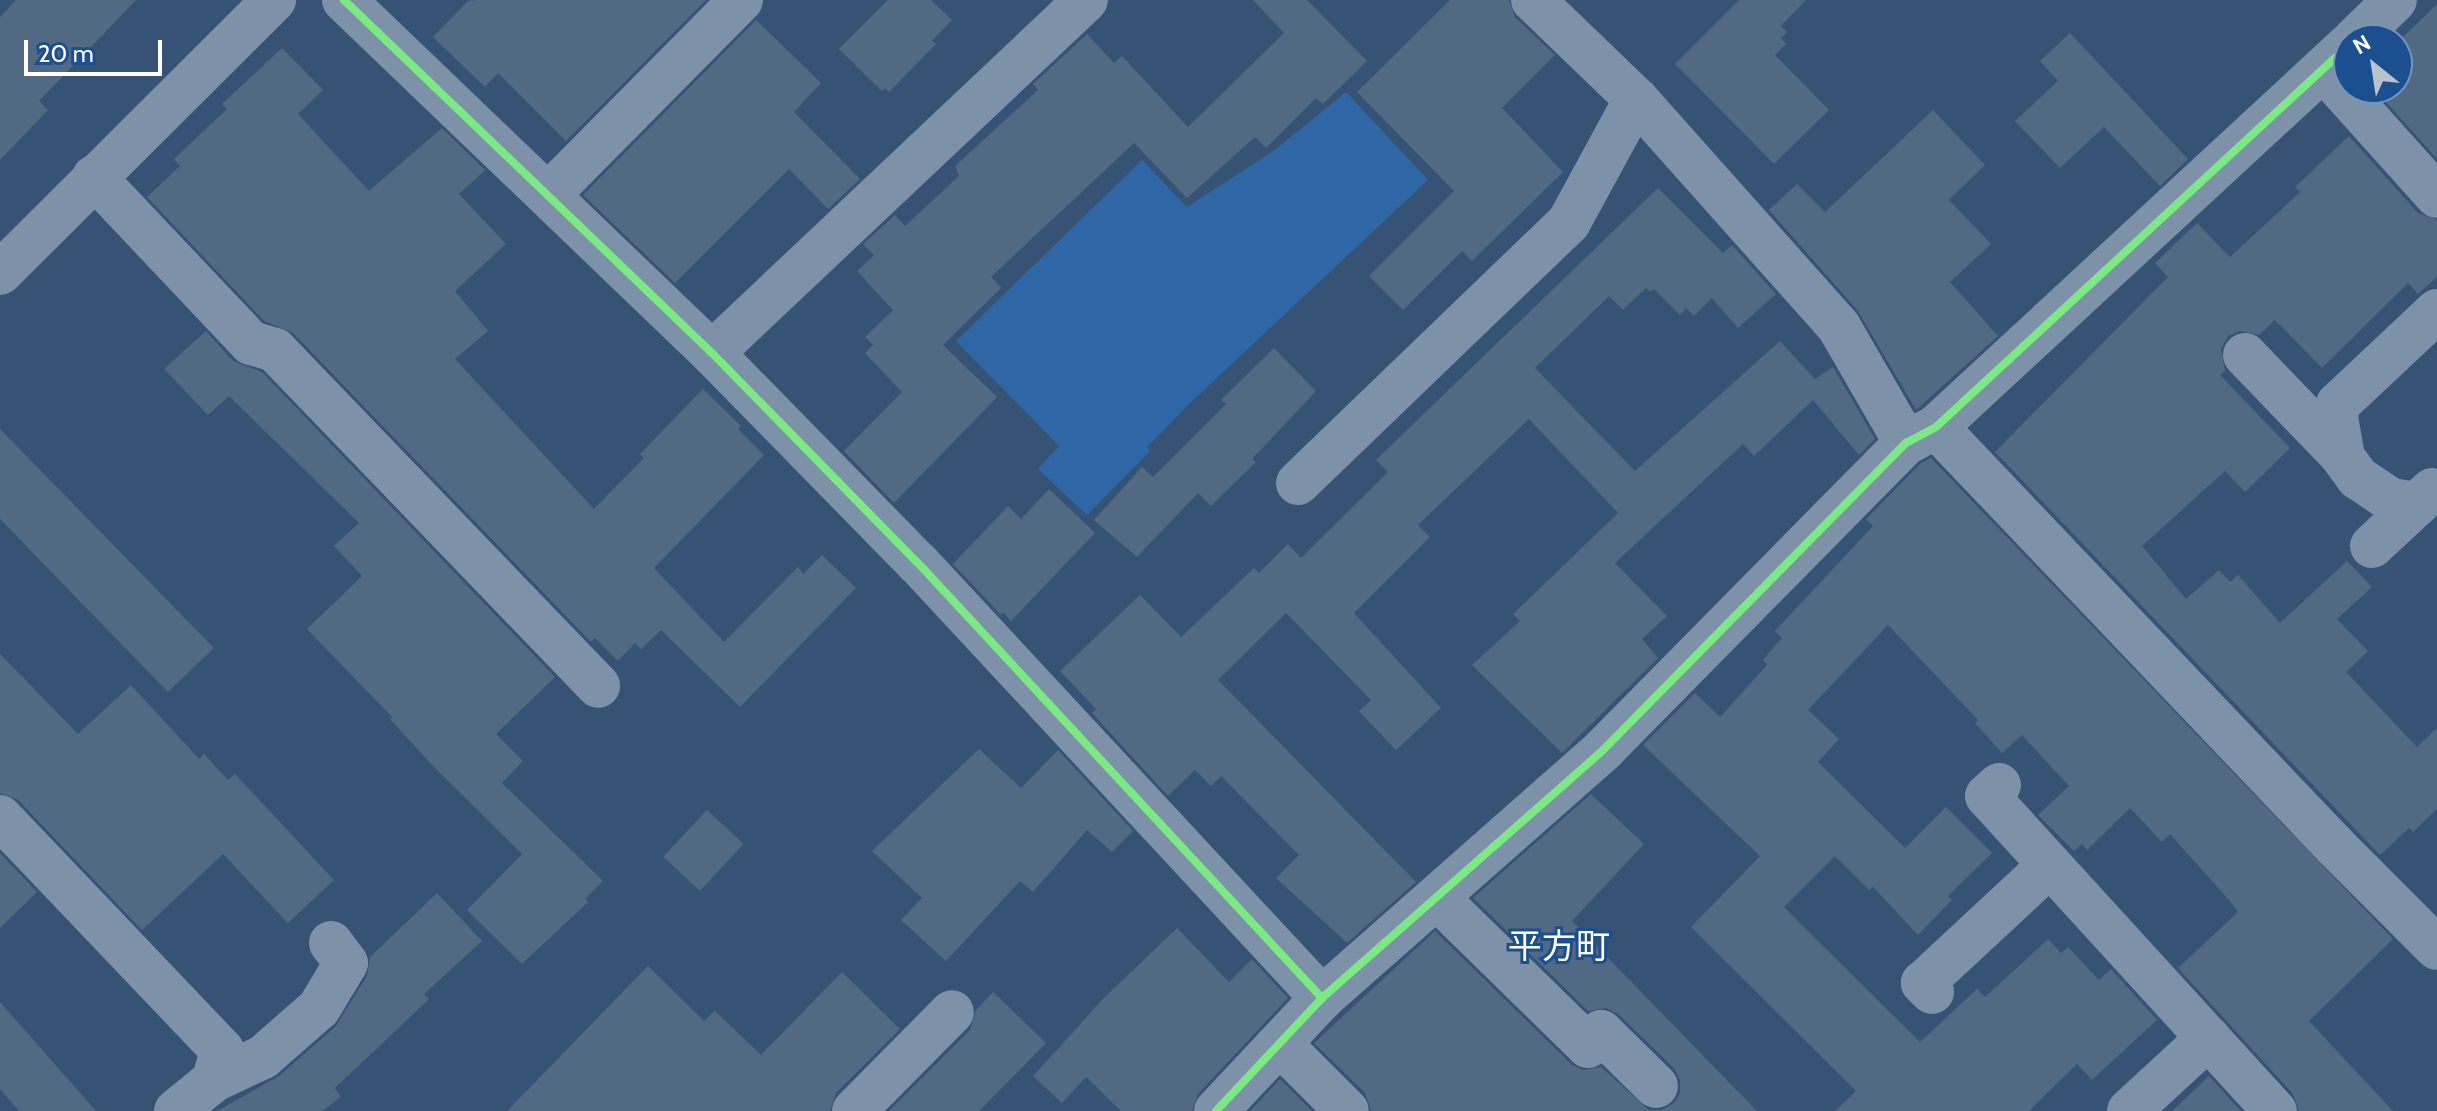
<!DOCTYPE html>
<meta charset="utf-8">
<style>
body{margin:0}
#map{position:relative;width:2437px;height:1111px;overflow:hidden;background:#365274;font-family:Cabin,"Noto Sans JP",sans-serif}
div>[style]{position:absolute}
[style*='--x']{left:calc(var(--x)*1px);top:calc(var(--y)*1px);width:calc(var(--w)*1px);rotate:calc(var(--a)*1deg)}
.green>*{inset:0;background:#2f66a5}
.building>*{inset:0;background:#526984;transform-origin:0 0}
.minor>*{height:44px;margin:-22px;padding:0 22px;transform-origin:22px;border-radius:22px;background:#7d92a8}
.cycleway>*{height:8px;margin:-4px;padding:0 4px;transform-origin:4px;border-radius:4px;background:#7ce984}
span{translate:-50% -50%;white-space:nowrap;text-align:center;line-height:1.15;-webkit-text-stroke:6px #1b4f8f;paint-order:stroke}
.quarter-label{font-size:34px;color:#fff}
.north{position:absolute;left:2333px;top:24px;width:80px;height:80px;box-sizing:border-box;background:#1b4f8f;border:2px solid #7695bc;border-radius:50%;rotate:330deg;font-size:22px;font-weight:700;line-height:32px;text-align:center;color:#fff}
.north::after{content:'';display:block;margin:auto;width:28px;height:36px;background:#b9c2ce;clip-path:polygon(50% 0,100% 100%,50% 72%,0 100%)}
.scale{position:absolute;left:24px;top:40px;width:138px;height:36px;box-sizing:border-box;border:4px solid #fff;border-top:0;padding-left:10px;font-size:24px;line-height:28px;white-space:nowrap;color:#fff;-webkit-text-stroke:6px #1b4f8f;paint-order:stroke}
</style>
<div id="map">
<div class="green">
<i style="clip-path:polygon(1346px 92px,1428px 180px,1187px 406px,1147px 447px,1150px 451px,1087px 515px,1038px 469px,1059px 446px,956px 341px,1142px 160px,1187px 207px,1272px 152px)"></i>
</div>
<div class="building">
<i style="clip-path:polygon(16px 0,136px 0,39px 101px,48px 110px,0 160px,0 17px)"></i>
<i style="clip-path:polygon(475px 0,706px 0,566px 141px,498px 73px,485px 87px,433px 37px,468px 1px)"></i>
<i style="clip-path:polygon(888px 0,931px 0,952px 20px,932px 41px,936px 44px,889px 92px,885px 88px,882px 91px,839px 49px)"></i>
<i style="clip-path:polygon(1253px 0,1307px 0,1367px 61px,1323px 104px,1316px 98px,1266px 148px,1255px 137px,1187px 198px,1134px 143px,991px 277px,1001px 288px,943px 345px,997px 397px,894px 503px,844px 451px,902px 392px,865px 353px,873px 345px,865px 337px,893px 310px,857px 271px,874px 255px,863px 244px,895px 215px,905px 226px,959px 176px,955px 166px,1038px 90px,1033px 84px,1087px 34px,1114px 63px,1122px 56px,1188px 127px,1284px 33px)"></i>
<i style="clip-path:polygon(1450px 0,1509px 0,1515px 17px,1555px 55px,1502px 108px,1563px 172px,1472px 261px,1462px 251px,1403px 310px,1369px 276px,1454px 191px,1357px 92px)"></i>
<i style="clip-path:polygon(1739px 0,1806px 0,1781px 26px,1787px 32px,1781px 38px,1786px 44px,1775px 55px,1829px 110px,1774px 164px,1675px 64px)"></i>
<i style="clip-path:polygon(2437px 4px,2437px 159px,2385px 101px,2397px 90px,2397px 43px)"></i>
<i style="clip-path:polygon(756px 20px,821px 83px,794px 112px,860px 179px,828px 209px,789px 169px,675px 283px,583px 195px)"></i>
<i style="clip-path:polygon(2070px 33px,2188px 159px,2160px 186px,2104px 127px,2060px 168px,2015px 121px,2058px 81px,2040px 61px)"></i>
<i style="clip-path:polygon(282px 48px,323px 90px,298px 114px,369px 191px,442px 128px,485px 170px,459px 194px,506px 244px,455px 291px,488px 331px,455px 359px,594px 509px,644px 458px,640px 454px,703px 389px,741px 426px,738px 429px,764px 455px,654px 568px,724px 642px,798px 567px,803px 574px,822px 555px,856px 588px,740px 707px,661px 630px,641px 649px,635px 643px,618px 661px,595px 638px,591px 642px,293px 333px,264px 321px,147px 197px,180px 166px,174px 159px,227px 109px,222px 104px)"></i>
<i style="clip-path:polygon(1933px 110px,1985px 165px,1949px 200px,1991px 244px,1950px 282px,1998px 336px,1916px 410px,1858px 311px,1769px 210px,1797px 184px,1825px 212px)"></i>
<i style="clip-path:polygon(2349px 136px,2418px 213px,2437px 220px,2437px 277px,2418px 294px,2408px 283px,2322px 368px,2275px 320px,2259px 335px,2240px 331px,2228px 336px,2221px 349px,2225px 371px,2220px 375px,2290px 448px,2245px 492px,2225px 471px,2142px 546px,2186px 599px,2219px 570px,2230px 582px,2238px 575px,2280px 623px,2347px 561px,2372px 587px,2337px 619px,2368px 651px,2346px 672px,2417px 747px,2437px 728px,2437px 809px,2413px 832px,2409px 828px,2380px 855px,1995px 452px,2168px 277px,2155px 263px,2197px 223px,2230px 257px,2300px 192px,2295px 187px)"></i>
<i style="clip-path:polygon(1658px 188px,1723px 253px,1732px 245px,1776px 294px,1738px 328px,1712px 298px,1694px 316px,1686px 308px,1680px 315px,1654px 289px,1650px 292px,1646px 288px,1623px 310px,1609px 296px,1535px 368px,1635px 471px,1780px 341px,1815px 379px,1833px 367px,1875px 439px,1859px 455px,1813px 400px,1754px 456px,1743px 444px,1615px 563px,1667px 616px,1642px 639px,1658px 658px,1562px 753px,1472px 665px,1520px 621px,1513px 614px,1618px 513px,1529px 419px,1418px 525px,1430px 537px,1354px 613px,1441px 708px,1396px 750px,1359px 711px,1371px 700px,1286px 613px,1218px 680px,1416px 882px,1347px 943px,1276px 878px,1299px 855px,1221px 776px,1211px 786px,1195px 770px,1168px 796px,1092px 713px,1096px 709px,1060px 671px,1140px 595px,1181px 637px,1254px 568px,1259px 573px,1288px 544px,1301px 558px,1388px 472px,1376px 460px)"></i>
<i style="clip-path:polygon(206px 331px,233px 361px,262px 372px,555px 677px,496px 734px,523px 761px,502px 783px,603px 881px,585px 899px,588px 902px,522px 964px,467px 910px,522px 854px,431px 764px,390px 719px,392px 717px,307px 629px,362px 576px,334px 546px,359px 523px,229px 396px,208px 415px,164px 369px)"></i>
<i style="clip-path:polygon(1274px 348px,1316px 391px,1252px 459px,1256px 462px,1211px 506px,1198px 493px,1137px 557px,1094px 520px,1142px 467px,1153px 477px,1226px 404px,1221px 400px)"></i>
<i style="clip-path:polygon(0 429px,214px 648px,168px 692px,0 519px)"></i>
<i style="clip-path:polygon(1931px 458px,2393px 939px,2309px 1021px,2393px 1111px,2299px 1111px,2293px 1094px,2178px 968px,2238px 912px,2229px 900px,2170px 834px,2162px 842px,2130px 808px,2087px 850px,2082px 844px,2074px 851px,2038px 815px,2069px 786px,2022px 735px,2002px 753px,1975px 723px,1978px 720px,1888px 625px,1808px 710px,1839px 739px,1818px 762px,1905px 848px,1946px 807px,1992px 853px,1948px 896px,1952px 900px,1918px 935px,1873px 887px,1869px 890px,1835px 856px,1784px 907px,1920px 1042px,1977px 989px,1985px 997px,2048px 939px,2061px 953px,2068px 947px,2099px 980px,2111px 969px,2157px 1020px,2092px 1080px,2077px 1064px,2029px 1111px,1835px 1111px,1856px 1091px,1691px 927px,1760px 856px,1643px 745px,1695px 693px,1720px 717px,1767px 665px,1763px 660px,1782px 638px,1775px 631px,1873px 526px,1866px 519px,1921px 463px)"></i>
<i style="clip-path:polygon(1049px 489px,1095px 533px,1011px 621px,1003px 612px,1001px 615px,953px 564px,1008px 506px,1021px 519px)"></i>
<i style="clip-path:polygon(0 654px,78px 734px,131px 685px,199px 759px,204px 754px,228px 780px,235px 774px,334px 880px,288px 923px,223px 854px,142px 930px,18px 800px,0 793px)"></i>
<i style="clip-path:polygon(979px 749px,1021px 788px,1058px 750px,1133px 831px,1112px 852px,1087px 830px,1033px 892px,1020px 881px,946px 961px,901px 920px,922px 898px,872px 851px)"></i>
<i style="clip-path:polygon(1591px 794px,1644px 844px,1572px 921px,1757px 1111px,1371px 1111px,1365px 1093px,1314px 1043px,1435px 931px,1571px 1064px,1583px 1070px,1601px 1067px,1649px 1110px,1662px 1110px,1674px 1103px,1680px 1093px,1680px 1080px,1674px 1068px,1618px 1014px,1606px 1008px,1588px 1011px,1473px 898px)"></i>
<i style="left:707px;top:810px;width:50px;height:64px;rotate:43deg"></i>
<i style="clip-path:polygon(0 853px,37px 892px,0 928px)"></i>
<i style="clip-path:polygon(437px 893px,482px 941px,424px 994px,429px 999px,335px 1088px,341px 1097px,322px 1111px,217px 1111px,279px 1076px,335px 1027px,367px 976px,370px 957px)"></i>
<i style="clip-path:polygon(1177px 928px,1229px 982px,1252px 959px,1288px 998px,1198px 1094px,1192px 1111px,1121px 1111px,1086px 1077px,1062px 1103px,1033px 1076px,1103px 999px)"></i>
<i style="clip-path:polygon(648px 966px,704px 1021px,715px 1011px,761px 1055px,842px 972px,900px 1029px,836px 1093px,830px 1111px,507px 1111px)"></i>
<i style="clip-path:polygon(993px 992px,1046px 1043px,979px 1111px,889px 1111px,970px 1030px,976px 1010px)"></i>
<i style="clip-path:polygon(0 1002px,96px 1111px,19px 1111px,0 1089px)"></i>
<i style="clip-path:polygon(2209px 1076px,2241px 1111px,2172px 1111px)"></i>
<i style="clip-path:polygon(1280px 1079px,1312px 1111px,1250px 1111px)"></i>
</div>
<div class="minor">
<i style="--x:344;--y:0;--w:510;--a:43.81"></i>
<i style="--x:712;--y:353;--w:294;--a:45.6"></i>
<i style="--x:918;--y:563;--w:594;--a:47.12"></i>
<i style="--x:1533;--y:0;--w:143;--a:43.9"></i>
<i style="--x:1636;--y:99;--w:305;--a:48.3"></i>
<i style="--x:1839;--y:327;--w:134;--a:60"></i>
<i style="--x:2354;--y:40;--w:57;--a:-44.3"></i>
<i style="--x:2324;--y:70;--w:169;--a:48.1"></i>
<i style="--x:94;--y:177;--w:228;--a:46.6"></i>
<i style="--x:251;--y:343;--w:25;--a:16"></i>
<i style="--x:275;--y:350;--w:466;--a:46.1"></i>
<i style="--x:549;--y:194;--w:273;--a:-45.3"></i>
<i style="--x:0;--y:273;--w:387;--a:-44.9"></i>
<i style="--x:712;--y:353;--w:514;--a:-43.35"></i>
<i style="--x:2245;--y:355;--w:141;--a:46.1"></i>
<i style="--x:1936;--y:427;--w:579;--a:46.4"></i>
<i style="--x:2335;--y:846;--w:144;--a:45"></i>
<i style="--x:1298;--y:483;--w:376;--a:-43.9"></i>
<i style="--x:1569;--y:222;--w:140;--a:-61.4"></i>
<i style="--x:2417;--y:504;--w:26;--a:-171"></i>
<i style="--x:2391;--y:500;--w:40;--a:-146"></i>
<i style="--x:2358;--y:478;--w:26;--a:-126"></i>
<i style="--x:2343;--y:457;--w:40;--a:-100"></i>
<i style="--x:2336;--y:418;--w:14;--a:-82"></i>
<i style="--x:2338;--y:404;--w:136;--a:-43.2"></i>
<i style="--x:2372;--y:546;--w:82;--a:-43"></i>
<i style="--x:1999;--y:785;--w:16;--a:137"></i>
<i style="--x:1987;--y:796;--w:427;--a:47.6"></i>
<i style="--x:0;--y:817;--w:322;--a:46.4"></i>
<i style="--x:222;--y:1050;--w:31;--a:105"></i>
<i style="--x:214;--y:1080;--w:49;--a:140.8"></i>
<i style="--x:1437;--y:898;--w:211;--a:44.4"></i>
<i style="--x:1588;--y:1046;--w:19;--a:-47"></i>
<i style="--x:1601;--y:1032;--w:77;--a:44.5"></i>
<i style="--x:1932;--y:992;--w:13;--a:-135"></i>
<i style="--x:1923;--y:983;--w:173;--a:-42.9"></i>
<i style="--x:1281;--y:1045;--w:93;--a:45"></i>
<i style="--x:214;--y:1080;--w:54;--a:-25.1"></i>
<i style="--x:263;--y:1057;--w:74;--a:-41.2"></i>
<i style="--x:319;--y:1008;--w:52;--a:-59"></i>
<i style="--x:346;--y:963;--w:25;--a:-127"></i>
<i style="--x:854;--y:1111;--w:139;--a:-45.3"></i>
<i style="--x:1216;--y:1111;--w:155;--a:-46.8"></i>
<i style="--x:1322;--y:998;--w:376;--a:-41.4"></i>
<i style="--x:1604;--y:749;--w:430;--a:-45.4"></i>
<i style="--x:1906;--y:443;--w:34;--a:-28"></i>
<i style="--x:1936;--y:427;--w:563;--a:-42.77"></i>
<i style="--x:2129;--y:1111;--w:108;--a:-42.7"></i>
</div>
<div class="cycleway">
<i style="--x:344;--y:0;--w:510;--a:43.81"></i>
<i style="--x:712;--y:353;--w:294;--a:45.6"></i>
<i style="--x:918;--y:563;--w:594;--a:47.12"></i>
<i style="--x:1216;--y:1111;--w:155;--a:-46.8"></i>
<i style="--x:1322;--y:998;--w:376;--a:-41.4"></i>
<i style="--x:1604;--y:749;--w:430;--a:-45.4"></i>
<i style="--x:1906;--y:443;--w:34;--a:-28"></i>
<i style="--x:1936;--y:427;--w:563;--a:-42.77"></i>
</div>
<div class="quarter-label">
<span style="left:1559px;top:947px">平方町</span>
</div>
<div class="north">N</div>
<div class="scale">20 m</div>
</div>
